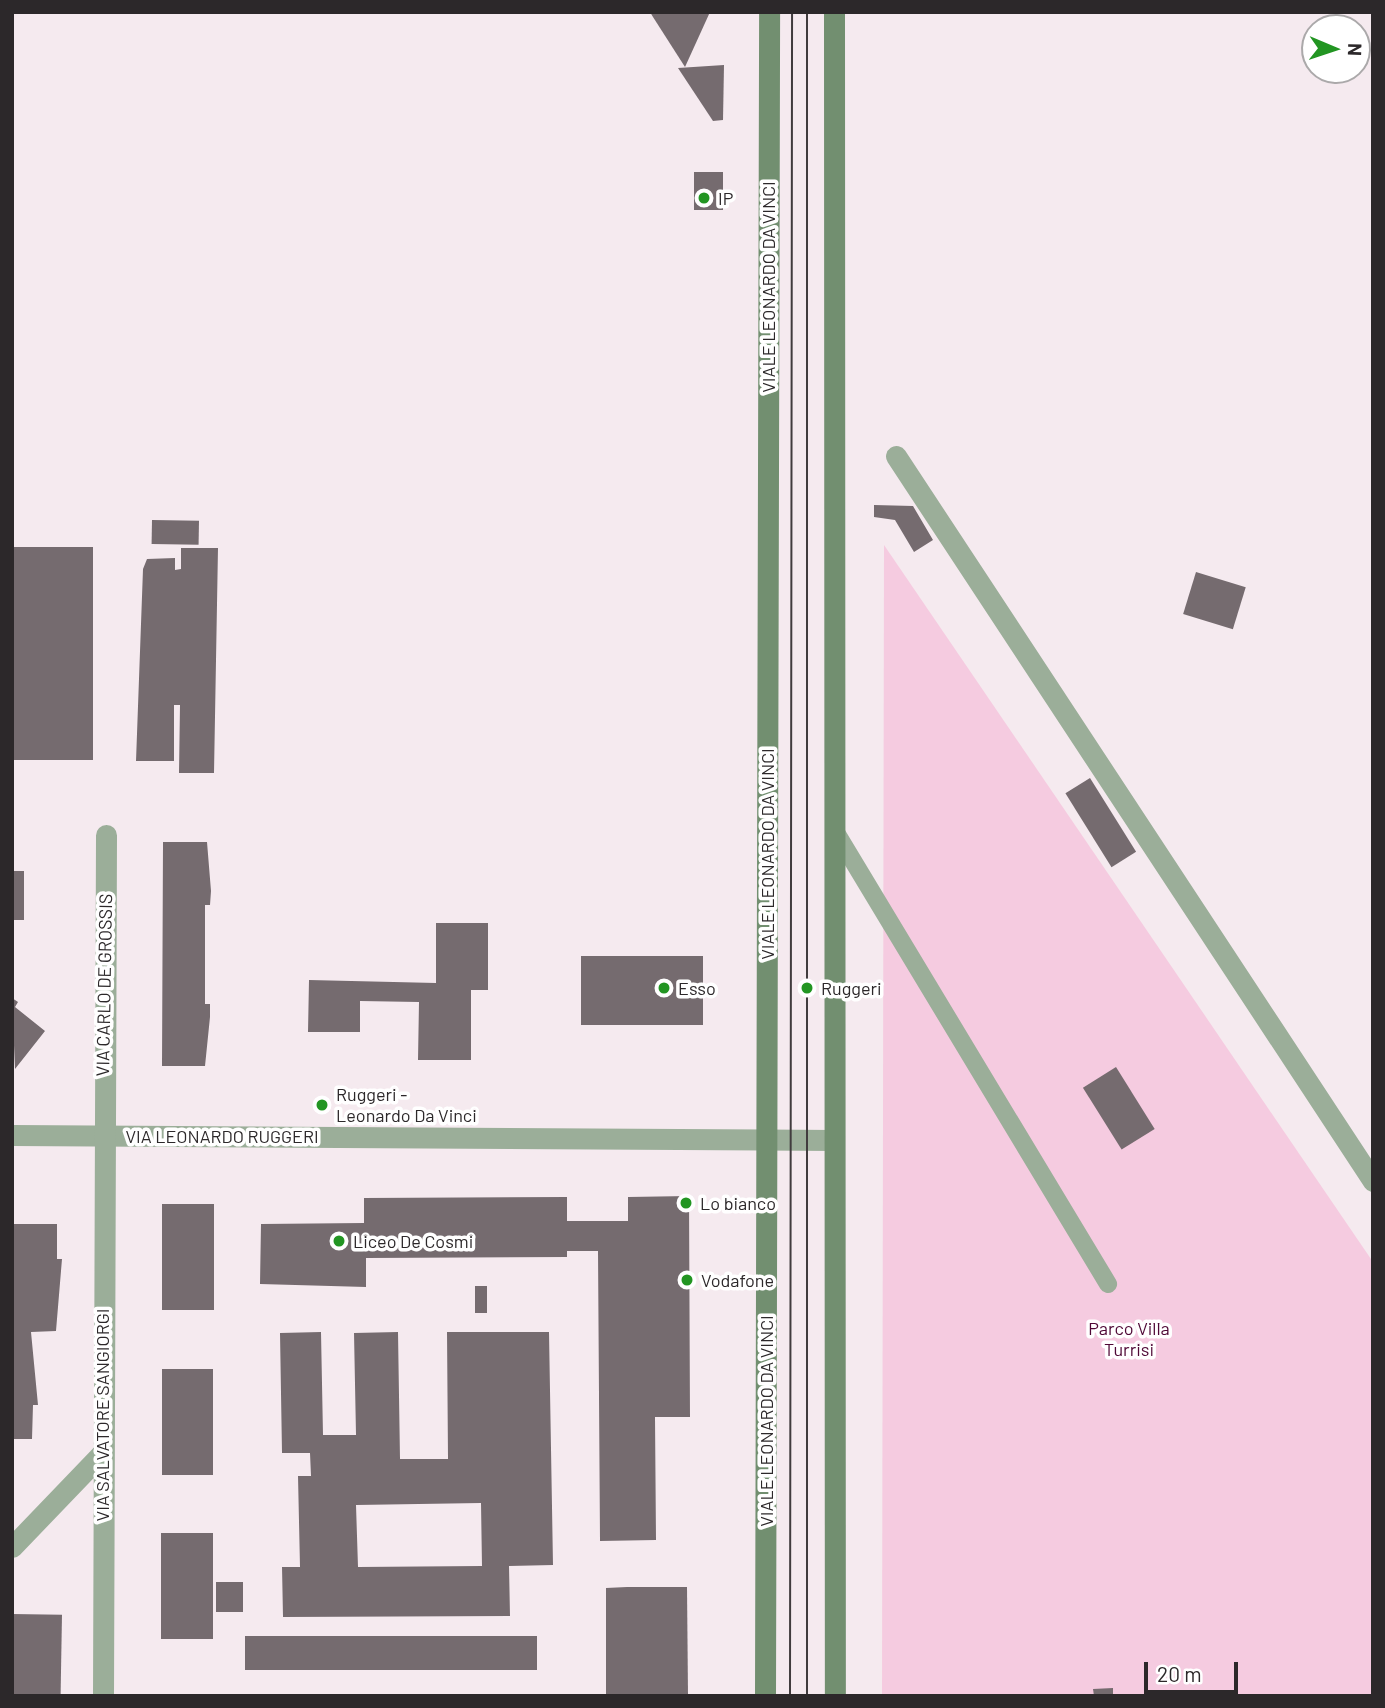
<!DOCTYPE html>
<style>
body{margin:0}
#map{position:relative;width:1385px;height:1708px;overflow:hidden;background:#f5eaef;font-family:Barlow,sans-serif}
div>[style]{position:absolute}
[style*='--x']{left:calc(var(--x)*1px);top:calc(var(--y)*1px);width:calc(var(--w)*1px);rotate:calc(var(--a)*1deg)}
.green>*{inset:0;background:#f5cbe0}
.building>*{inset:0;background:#756b6f;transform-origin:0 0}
.lane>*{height:18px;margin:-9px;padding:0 9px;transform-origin:9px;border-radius:9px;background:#9bae99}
.street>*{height:21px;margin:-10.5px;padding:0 10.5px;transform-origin:10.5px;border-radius:10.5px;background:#9bae99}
.secondary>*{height:21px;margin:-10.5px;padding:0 10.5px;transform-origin:10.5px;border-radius:10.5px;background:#728f70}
.tram>*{height:2px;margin:-1px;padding:0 1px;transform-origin:1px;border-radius:1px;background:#413c3e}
.dots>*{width:19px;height:19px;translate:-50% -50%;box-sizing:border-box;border:4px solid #fff;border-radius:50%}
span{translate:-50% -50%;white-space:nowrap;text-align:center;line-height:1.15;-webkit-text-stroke:7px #fff;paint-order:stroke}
.poi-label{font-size:18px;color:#2c282a}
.left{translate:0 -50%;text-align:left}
.street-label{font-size:18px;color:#2c282a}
.park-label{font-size:18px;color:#4f0836}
.frame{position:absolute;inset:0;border:14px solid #2c282a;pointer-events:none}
.north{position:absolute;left:1301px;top:14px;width:70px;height:70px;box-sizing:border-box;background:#fff;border:2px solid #aba9aa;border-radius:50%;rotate:92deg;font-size:19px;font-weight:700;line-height:28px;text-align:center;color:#2c282a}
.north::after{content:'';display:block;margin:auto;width:24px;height:32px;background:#229522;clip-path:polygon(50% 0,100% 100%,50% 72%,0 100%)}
.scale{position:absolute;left:1144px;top:1662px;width:94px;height:32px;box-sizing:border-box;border:4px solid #2c282a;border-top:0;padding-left:9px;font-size:21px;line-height:24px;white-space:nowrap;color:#2c282a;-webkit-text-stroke:5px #fff;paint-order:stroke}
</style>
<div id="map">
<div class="green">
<i style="clip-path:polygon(884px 545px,1373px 1262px,1373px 1696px,882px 1696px)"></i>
</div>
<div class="building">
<i style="clip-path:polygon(650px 12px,710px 12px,685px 67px,653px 17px)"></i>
<i style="clip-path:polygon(724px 65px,723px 120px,713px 121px,678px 68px)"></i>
<i style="left:694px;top:172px;width:29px;height:38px"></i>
<i style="clip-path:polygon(874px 505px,913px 506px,933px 540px,914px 552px,895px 520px,874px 517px)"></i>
<i style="left:152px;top:520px;width:47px;height:24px;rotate:1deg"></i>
<i style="left:12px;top:547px;width:81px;height:213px"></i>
<i style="clip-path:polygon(181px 548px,218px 548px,214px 773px,179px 773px,180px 705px,174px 705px,174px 761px,136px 761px,143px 569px,147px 559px,175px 558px,175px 570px,181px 569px)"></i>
<i style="left:1196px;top:572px;width:52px;height:44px;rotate:17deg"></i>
<i style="left:1090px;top:778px;width:87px;height:29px;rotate:58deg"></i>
<i style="clip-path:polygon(163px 842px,207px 842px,211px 891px,210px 905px,205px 905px,205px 1004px,210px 1004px,210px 1017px,205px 1066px,162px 1066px)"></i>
<i style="left:12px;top:871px;width:12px;height:49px"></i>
<i style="clip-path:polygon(436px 923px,488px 923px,488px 990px,471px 990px,471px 1060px,418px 1060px,419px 1002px,360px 1001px,360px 1032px,308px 1032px,309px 980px,436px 983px)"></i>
<i style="left:703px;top:956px;width:69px;height:122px;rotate:90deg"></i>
<i style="clip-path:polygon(12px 998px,18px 1002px,15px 1007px,45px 1031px,15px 1069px)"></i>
<i style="left:1116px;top:1067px;width:73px;height:39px;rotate:58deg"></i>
<i style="clip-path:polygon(689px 1196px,690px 1417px,655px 1417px,656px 1540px,600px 1541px,598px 1251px,567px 1251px,567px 1257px,366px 1258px,366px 1287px,260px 1284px,261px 1224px,364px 1223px,364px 1198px,567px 1197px,567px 1221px,628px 1221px,628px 1197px)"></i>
<i style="left:162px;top:1204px;width:52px;height:106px"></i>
<i style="clip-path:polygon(12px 1224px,57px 1224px,57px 1259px,62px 1259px,56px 1331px,31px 1332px,38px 1405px,33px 1405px,32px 1439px,12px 1439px)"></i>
<i style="left:487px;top:1286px;width:27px;height:12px;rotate:90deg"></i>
<i style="clip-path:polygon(evenodd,321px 1332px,323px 1435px,356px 1435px,354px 1333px,398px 1332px,400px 1459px,448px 1459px,447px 1332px,549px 1332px,553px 1565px,509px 1566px,510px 1616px,283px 1617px,282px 1567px,300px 1567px,298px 1476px,311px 1476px,310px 1453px,282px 1453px,280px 1333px,321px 1332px,481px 1503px,482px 1566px,358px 1567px,356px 1505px,481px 1503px)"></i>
<i style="left:162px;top:1369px;width:51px;height:106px"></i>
<i style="left:161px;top:1533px;width:52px;height:106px"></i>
<i style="left:216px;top:1582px;width:27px;height:30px"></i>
<i style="clip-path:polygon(627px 1587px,687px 1587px,688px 1696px,606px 1696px,606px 1588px)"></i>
<i style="left:12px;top:1614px;width:50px;height:82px;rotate:1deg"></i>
<i style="left:245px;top:1636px;width:292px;height:34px"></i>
<i style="clip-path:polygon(1113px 1688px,1113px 1696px,1094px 1696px,1093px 1689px)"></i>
</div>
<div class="lane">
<i style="--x:835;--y:831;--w:529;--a:58.92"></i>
</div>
<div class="street">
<i style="--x:896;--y:456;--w:868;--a:56.66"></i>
<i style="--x:12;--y:1135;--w:822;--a:0.35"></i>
<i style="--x:12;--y:1547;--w:130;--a:-46.2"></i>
<i style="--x:103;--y:1696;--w:861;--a:-89.8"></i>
</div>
<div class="secondary">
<i style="--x:834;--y:12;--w:1684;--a:89.97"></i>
<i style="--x:765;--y:1696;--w:1684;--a:-89.86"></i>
</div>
<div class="tram">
<i style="--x:790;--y:1696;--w:1684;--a:-89.93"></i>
<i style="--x:807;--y:1696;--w:1684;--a:-90"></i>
</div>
<div class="dots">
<i style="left:704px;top:198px;background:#229522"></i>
<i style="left:664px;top:988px;background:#229522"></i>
<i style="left:807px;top:988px;background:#229522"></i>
<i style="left:322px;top:1105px;background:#229522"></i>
<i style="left:686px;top:1203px;background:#229522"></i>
<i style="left:339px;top:1241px;background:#229522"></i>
<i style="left:687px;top:1280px;background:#229522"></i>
</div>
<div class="poi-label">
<span class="left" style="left:718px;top:198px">IP</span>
<span class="left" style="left:678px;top:988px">Esso</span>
<span class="left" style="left:821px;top:988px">Ruggeri</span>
<span class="left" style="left:336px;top:1105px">Ruggeri -<br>Leonardo Da Vinci</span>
<span class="left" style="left:700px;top:1203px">Lo bianco</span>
<span class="left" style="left:353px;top:1241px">Liceo De Cosmi</span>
<span class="left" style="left:701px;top:1280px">Vodafone</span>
</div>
<div class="street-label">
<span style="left:768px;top:287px;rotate:-90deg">VIALE LEONARDO DA VINCI</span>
<span style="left:767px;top:854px;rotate:-90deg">VIALE LEONARDO DA VINCI</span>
<span style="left:104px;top:985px;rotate:-89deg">VIA CARLO DE GROSSIS</span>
<span style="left:222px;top:1136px">VIA LEONARDO RUGGERI</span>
<span style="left:102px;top:1415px;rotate:-90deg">VIA SALVATORE SANGIORGI</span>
<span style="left:766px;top:1421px;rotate:-90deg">VIALE LEONARDO DA VINCI</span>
</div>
<div class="park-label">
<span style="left:1129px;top:1339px">Parco Villa<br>Turrisi</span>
</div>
<div class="frame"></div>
<div class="north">N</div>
<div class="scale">20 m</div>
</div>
